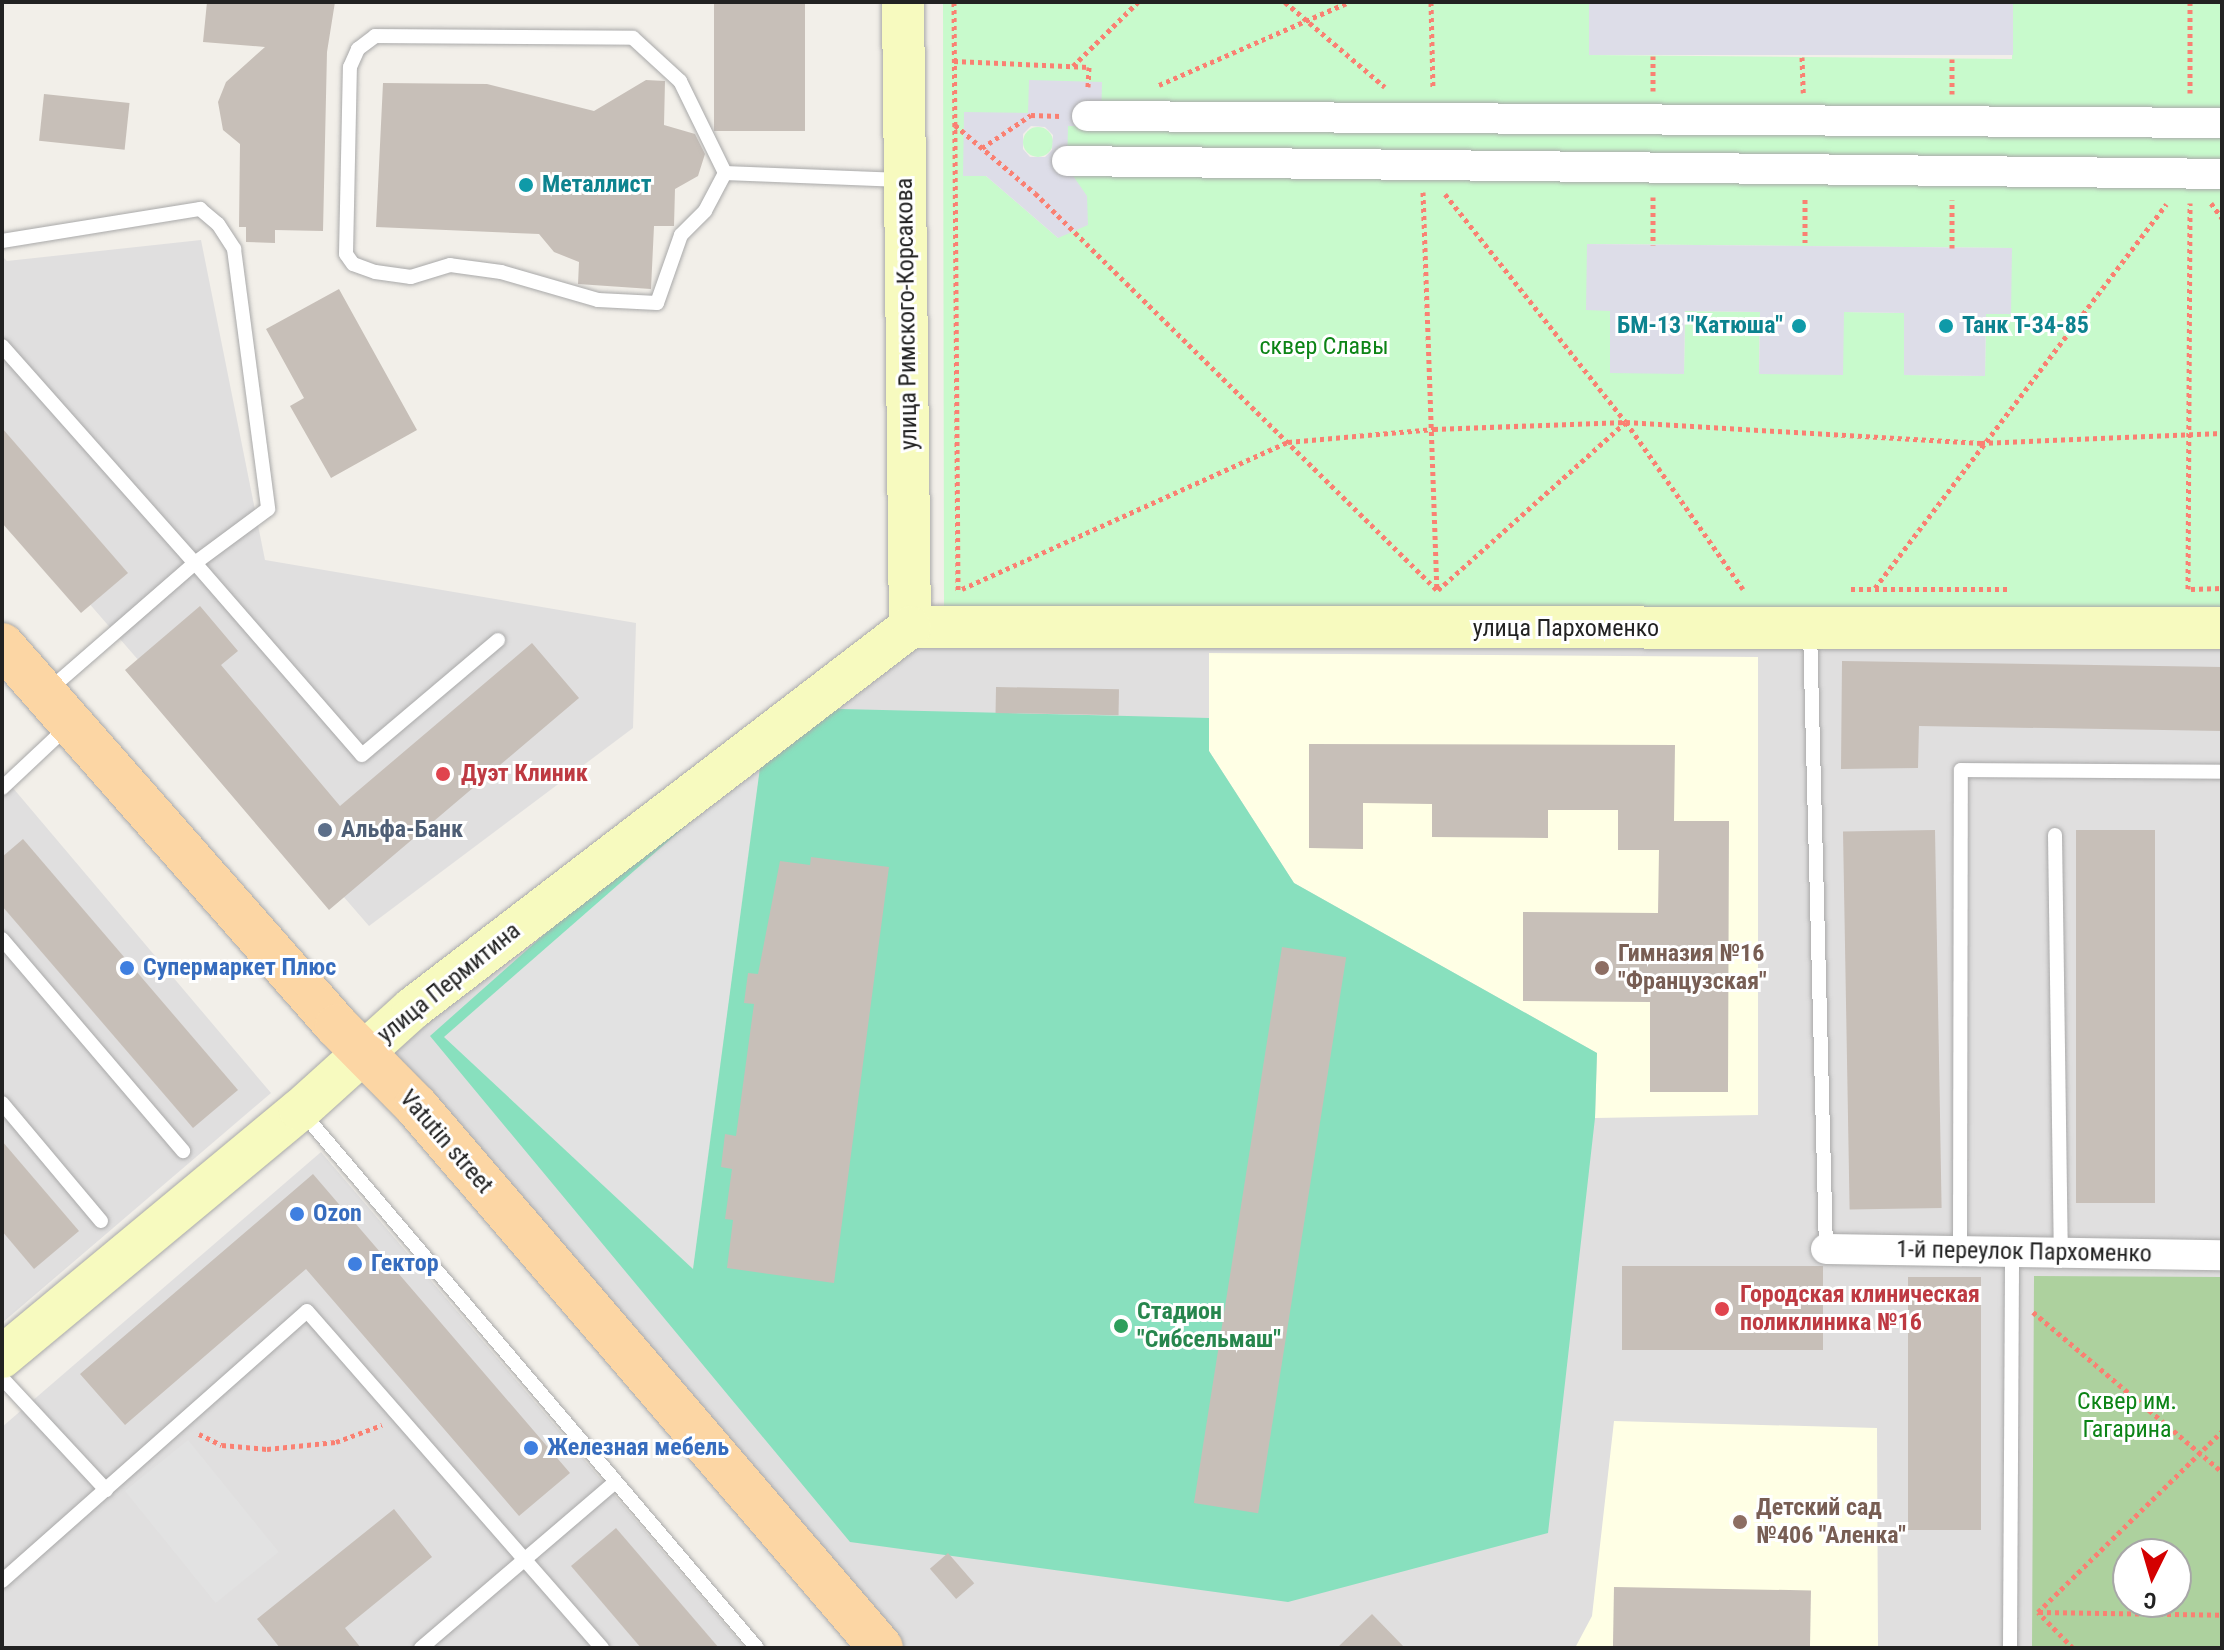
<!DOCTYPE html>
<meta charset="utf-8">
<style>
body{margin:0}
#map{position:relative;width:2224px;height:1650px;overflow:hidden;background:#f2efe9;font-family:"Roboto Condensed",sans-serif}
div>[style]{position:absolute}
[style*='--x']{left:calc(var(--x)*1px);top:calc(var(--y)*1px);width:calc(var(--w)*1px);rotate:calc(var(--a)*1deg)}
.residential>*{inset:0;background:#e0dfdf}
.education>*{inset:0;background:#ffffe5}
.forest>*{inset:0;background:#add19e}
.park>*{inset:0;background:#c8facc}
.round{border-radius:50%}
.pitch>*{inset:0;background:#88e0be}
.parking>*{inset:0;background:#e2e2e2;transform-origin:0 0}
.plaza>*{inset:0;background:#dddde8;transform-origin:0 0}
.building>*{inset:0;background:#c7bfb8;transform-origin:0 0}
.path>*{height:5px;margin-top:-2.5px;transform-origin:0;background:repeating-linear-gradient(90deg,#fa8072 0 4px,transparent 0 8px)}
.roads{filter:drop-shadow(0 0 2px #a9a9a9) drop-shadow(0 0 2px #a9a9a9)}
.lane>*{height:14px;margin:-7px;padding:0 7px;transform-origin:7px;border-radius:7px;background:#fff}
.street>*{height:30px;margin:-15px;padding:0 15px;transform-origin:15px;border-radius:15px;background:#fff}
.secondary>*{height:42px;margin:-21px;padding:0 21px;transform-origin:21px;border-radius:21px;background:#f7fabf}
.primary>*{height:44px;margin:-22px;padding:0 22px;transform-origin:22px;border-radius:22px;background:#fcd6a4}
.dots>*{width:22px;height:22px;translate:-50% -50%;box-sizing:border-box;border:4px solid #fff;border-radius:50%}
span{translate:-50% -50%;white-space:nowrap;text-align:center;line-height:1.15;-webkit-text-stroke:6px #fff;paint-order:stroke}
.culture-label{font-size:24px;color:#0d838f;font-weight:700}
.left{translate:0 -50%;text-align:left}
.right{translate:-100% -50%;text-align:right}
.street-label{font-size:24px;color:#222}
.park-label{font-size:24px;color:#0c8416}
.health-label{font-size:24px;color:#be3a42;font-weight:700}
.service-label{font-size:24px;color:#4e5e75;font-weight:700}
.education-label{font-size:24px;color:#785e54;font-weight:700}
.shop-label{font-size:24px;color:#366cbe;font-weight:700}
.leisure-label{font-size:24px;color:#27864d;font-weight:700}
.frame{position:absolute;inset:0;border:4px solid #222;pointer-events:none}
.north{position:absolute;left:2112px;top:1538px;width:80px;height:80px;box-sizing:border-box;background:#fff;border:2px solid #a7a7a7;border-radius:50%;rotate:185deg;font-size:22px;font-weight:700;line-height:32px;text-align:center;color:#222}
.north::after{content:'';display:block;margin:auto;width:28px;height:36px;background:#d40000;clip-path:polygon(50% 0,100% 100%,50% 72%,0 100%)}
</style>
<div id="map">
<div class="residential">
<i style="clip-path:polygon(201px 240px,265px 560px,636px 623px,633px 728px,369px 926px,2px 503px,2px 256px,7px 261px)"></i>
<i style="clip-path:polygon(evenodd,910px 627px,2222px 628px,2222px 1648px,881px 1648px,363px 1053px,910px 627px,2128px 1554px,2176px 1554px,2176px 1602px,2128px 1602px,2128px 1554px)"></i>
<i style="clip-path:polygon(2px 775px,271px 1093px,2px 1323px)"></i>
<i style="clip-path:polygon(321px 1152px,745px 1648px,2px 1648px,2px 1427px)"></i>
</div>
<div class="education">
<i style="clip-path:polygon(1209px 653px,1758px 657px,1758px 1115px,1595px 1118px,1597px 1053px,1294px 883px,1209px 751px)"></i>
<i style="clip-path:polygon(1614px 1421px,1877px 1428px,1878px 1648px,1575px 1648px,1592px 1616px)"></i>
</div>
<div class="forest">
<i style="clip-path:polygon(evenodd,2034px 1276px,2222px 1277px,2222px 1648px,2032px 1648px,2034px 1276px,2128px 1554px,2176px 1554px,2176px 1602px,2128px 1602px,2128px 1554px)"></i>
</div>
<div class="park">
<i style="clip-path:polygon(evenodd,943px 2px,1589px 2px,1589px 55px,2012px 59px,2013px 2px,2222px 2px,2222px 612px,944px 609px,943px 2px,1030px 81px,1067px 167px,1058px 238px,986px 176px,1029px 113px,1030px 81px,943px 2px,1587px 244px,2011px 248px,2011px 313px,1986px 314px,1985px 376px,1904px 375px,1905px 313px,1843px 312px,1759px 373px,1760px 312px,1685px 311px,1684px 373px,1610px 372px,1610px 310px,1587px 244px)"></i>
<i class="round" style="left:1023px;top:127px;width:30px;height:30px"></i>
</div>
<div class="pitch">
<i style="clip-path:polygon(799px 708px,1209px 718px,1209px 751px,1294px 883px,1597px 1053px,1595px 1118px,1548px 1533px,1288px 1602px,850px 1542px,430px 1036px)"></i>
</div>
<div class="parking">
<i style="clip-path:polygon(761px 760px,693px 1269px,444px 1037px)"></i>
<i style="left:188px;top:1440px;width:144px;height:81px;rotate:51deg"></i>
</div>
<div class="plaza">
<i style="left:1589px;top:2px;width:424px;height:53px"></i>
<i style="clip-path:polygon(evenodd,1029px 80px,1102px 82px,1101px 126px,1068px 126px,1067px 167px,1087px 196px,1088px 225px,1058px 238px,986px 176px,963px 176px,964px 112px,1028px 113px,1029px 80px,1031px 126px,1045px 127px,1053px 135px,1052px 150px,1045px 157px,1030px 157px,1023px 149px,1023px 134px,1031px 126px)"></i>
<i style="clip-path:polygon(1587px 244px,2012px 248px,2011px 314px,1986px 314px,1985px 376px,1904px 375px,1904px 313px,1844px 312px,1843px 375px,1759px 374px,1760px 312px,1685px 311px,1684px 374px,1610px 373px,1610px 311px,1586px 310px)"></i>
</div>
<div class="building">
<i style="clip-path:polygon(207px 2px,335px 2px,327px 52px,323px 231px,275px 230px,275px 243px,246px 242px,246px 227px,239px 227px,240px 144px,223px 130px,218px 102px,226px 82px,265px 47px,203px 42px)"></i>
<i style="left:714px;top:2px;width:91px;height:129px"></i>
<i style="clip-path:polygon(646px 80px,665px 81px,664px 125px,695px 134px,705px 154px,698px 176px,675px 189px,674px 226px,654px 226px,651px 289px,578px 284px,579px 262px,554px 252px,539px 234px,376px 227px,383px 83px,487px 84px,594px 111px)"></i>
<i style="left:44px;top:94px;width:86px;height:47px;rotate:6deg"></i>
<i style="clip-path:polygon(339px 289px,417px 430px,331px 478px,290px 406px,304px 398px,266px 329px)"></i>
<i style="clip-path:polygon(2px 428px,128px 573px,81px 613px,2px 523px)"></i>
<i style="clip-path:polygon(200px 606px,238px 651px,221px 665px,340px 806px,532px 643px,579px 698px,329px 910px,125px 670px)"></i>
<i style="clip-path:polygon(1842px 661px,2222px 667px,2222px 731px,1919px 726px,1918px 768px,1841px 769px)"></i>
<i style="left:996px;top:687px;width:123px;height:26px;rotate:1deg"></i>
<i style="clip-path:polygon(1309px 744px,1675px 745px,1674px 821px,1729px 821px,1728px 1092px,1650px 1092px,1650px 1002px,1523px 1001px,1523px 912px,1658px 913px,1659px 850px,1618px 850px,1618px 810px,1548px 810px,1548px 838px,1432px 837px,1432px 804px,1363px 803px,1363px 849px,1309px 848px)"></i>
<i style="left:1935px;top:830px;width:378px;height:92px;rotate:89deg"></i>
<i style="left:2155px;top:830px;width:373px;height:79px;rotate:90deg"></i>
<i style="clip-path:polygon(23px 839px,238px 1090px,193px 1128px,2px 906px,2px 857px)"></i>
<i style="clip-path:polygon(811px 857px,889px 867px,834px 1283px,727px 1268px,733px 1220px,725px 1219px,732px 1169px,721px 1167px,725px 1134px,736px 1136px,754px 1004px,744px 1003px,748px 973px,758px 974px,780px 861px,810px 865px)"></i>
<i style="left:1282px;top:947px;width:65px;height:563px;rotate:9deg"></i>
<i style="clip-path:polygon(2px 1141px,79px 1231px,34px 1269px,2px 1231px)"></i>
<i style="clip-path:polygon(313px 1174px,570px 1473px,519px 1516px,306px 1269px,125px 1425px,80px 1374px)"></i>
<i style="left:1622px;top:1266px;width:201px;height:84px"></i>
<i style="left:1908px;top:1277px;width:73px;height:253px"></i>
<i style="clip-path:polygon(394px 1509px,432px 1557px,345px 1628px,361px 1648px,280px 1648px,257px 1619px)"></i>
<i style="clip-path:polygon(616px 1528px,719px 1648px,641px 1648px,571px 1566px)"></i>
<i style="left:948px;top:1553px;width:40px;height:24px;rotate:49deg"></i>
<i style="left:1614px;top:1587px;width:197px;height:61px;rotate:1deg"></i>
<i style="clip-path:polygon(1372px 1614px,1405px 1648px,1337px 1648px)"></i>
</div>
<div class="path">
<i style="--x:954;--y:2;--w:591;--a:89.61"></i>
<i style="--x:1285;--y:2;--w:131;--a:40.4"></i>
<i style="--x:1431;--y:2;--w:87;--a:88.7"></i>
<i style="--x:1653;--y:56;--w:35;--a:90"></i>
<i style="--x:1802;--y:57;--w:36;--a:88"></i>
<i style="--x:954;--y:61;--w:135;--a:2.5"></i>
<i style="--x:1089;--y:67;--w:20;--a:93"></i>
<i style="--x:1073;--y:66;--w:91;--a:-44.6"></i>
<i style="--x:1159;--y:85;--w:207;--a:-23.6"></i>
<i style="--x:2190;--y:93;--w:91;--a:-90"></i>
<i style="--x:1952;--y:94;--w:35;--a:-90"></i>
<i style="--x:955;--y:125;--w:105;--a:40.4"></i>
<i style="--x:1035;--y:193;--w:566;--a:44.64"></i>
<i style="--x:982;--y:148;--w:59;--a:-34"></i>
<i style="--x:1031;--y:115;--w:29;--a:2"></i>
<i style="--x:1423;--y:192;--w:397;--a:88"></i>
<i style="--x:1445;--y:194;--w:291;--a:51.6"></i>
<i style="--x:1626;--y:422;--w:204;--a:55"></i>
<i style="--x:1653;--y:197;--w:48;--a:90"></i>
<i style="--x:1805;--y:199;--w:47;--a:90"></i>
<i style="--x:2211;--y:203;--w:19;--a:54"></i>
<i style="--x:1952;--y:248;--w:48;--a:-90"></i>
<i style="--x:1875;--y:588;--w:482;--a:-52.8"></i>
<i style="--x:962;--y:589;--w:358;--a:-24.3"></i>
<i style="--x:1288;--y:442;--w:147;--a:-5.1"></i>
<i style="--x:1434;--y:429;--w:192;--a:-2.1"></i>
<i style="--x:1626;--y:422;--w:356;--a:3.4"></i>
<i style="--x:1981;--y:443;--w:241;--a:-2.4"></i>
<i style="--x:1851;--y:589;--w:158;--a:0"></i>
<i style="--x:2188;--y:589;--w:386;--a:-89.7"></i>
<i style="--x:2191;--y:589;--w:31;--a:-2"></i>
<i style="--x:1438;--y:590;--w:251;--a:-41.8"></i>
<i style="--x:2033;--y:1312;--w:248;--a:40.2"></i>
<i style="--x:199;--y:1434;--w:25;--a:26"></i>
<i style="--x:222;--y:1445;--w:45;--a:5.1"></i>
<i style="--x:267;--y:1449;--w:69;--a:-5.8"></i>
<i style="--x:336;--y:1442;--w:49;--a:-20.3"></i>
<i style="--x:2039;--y:1612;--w:183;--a:0.9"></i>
<i style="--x:2073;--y:1648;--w:50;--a:-134.2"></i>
<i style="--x:2038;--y:1612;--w:258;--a:-44.5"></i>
</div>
<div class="roads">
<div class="lane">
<i style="--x:725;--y:173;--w:43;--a:117.8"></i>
<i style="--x:705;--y:211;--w:34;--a:135"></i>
<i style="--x:681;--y:235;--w:72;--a:109.4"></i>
<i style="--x:657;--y:303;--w:59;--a:-177.1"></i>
<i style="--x:598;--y:300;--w:101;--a:-163.9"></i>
<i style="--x:501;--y:272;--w:51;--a:-172.2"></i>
<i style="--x:450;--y:265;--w:41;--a:162.9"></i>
<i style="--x:411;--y:277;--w:36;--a:-172"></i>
<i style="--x:375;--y:272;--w:23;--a:-160"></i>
<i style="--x:353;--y:264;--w:12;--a:-125"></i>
<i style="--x:346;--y:254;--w:187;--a:-88.8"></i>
<i style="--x:350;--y:67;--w:20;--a:-66"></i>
<i style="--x:358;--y:49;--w:21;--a:-37"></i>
<i style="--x:375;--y:36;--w:258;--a:0.4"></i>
<i style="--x:633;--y:38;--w:64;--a:42.5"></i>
<i style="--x:680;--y:81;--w:102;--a:63.9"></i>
<i style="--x:725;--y:173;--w:176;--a:2.3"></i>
<i style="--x:2;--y:241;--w:201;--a:-9.2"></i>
<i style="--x:200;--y:209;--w:23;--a:40"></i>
<i style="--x:218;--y:224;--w:30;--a:57"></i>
<i style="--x:234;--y:249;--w:262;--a:82.5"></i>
<i style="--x:268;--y:509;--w:91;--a:143.5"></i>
<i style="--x:195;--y:563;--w:254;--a:49"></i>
<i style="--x:362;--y:755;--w:178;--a:-40.2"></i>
<i style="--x:2;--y:346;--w:290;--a:48.4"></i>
<i style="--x:195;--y:563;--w:194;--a:139"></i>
<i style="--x:1810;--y:630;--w:619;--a:88.52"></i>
<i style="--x:2;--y:788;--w:92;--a:-43.2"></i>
<i style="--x:2055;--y:835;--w:417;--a:89.2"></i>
<i style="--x:2;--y:939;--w:279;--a:49.5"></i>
<i style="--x:2;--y:1103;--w:154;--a:50"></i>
<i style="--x:302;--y:1112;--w:703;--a:49.67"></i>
<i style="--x:1960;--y:1251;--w:481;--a:-89.9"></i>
<i style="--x:1961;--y:770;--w:261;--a:0.4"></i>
<i style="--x:2;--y:1378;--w:153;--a:47.1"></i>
<i style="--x:2;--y:1581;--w:407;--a:-41.5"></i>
<i style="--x:307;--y:1311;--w:448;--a:48.8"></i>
<i style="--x:421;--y:1648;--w:254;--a:-40.5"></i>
<i style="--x:2010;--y:1648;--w:396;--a:-89.7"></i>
</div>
<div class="street">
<i style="--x:1087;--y:116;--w:1135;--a:0.35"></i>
<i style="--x:1067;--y:161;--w:1155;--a:0.64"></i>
<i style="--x:1826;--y:1249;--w:396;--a:0.9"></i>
</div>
<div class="secondary">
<i style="--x:903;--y:2;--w:625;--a:89.36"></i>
<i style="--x:910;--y:627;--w:1312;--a:0.04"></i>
<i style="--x:2;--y:1357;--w:387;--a:-39.7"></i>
<i style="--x:300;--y:1110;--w:152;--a:-42.1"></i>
<i style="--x:413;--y:1008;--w:626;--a:-37.47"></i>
</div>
<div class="primary">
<i style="--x:2;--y:645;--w:507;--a:48.68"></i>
<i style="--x:337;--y:1026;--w:112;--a:45.4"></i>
<i style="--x:416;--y:1106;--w:714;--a:49.37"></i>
</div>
</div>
<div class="dots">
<i style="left:526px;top:185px;background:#0f9aa8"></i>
<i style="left:1799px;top:326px;background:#0f9aa8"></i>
<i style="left:1946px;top:326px;background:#0f9aa8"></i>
<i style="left:443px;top:774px;background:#e0444e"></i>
<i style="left:325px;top:830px;background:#5c6f8a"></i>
<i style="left:127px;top:968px;background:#3f7fe0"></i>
<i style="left:1602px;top:968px;background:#8d6e63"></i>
<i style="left:297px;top:1214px;background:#3f7fe0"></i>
<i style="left:355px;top:1264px;background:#3f7fe0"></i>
<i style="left:1722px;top:1309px;background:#e0444e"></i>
<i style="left:1121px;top:1326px;background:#2e9e5b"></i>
<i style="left:531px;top:1448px;background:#3f7fe0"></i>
<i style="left:1740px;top:1522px;background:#8d6e63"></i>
</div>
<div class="culture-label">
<span class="left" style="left:542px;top:185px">Металлист</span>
<span class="right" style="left:1783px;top:326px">БМ-13 "Катюша"</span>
<span class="left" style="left:1962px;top:326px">Танк Т-34-85</span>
</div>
<div class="street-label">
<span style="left:907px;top:314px;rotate:-91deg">улица Римского-Корсакова</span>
<span style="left:1566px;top:629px">улица Пархоменко</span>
<span style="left:449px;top:983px;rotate:-39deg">улица Пермитина</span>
<span style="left:446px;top:1142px;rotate:49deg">Vatutin street</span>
<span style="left:2024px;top:1252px;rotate:1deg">1-й переулок Пархоменко</span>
</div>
<div class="park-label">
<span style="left:1324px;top:347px">сквер Славы</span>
<span style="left:2127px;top:1416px">Сквер им.<br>Гагарина</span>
</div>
<div class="health-label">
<span class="left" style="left:461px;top:774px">Дуэт Клиник</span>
<span class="left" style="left:1740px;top:1309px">Городская клиническая<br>поликлиника №16</span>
</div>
<div class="service-label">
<span class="left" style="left:341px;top:830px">Альфа-Банк</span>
</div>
<div class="education-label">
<span class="left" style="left:1618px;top:968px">Гимназия №16<br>"Французская"</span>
<span class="left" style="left:1756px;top:1522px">Детский сад<br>№406 "Аленка"</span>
</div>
<div class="shop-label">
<span class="left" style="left:143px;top:968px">Супермаркет Плюс</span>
<span class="left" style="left:313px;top:1214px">Ozon</span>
<span class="left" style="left:371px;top:1264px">Гектор</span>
<span class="left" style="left:547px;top:1448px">Железная мебель</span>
</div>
<div class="leisure-label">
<span class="left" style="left:1137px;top:1326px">Стадион<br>"Сибсельмаш"</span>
</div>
<div class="frame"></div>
<div class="north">С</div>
</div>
